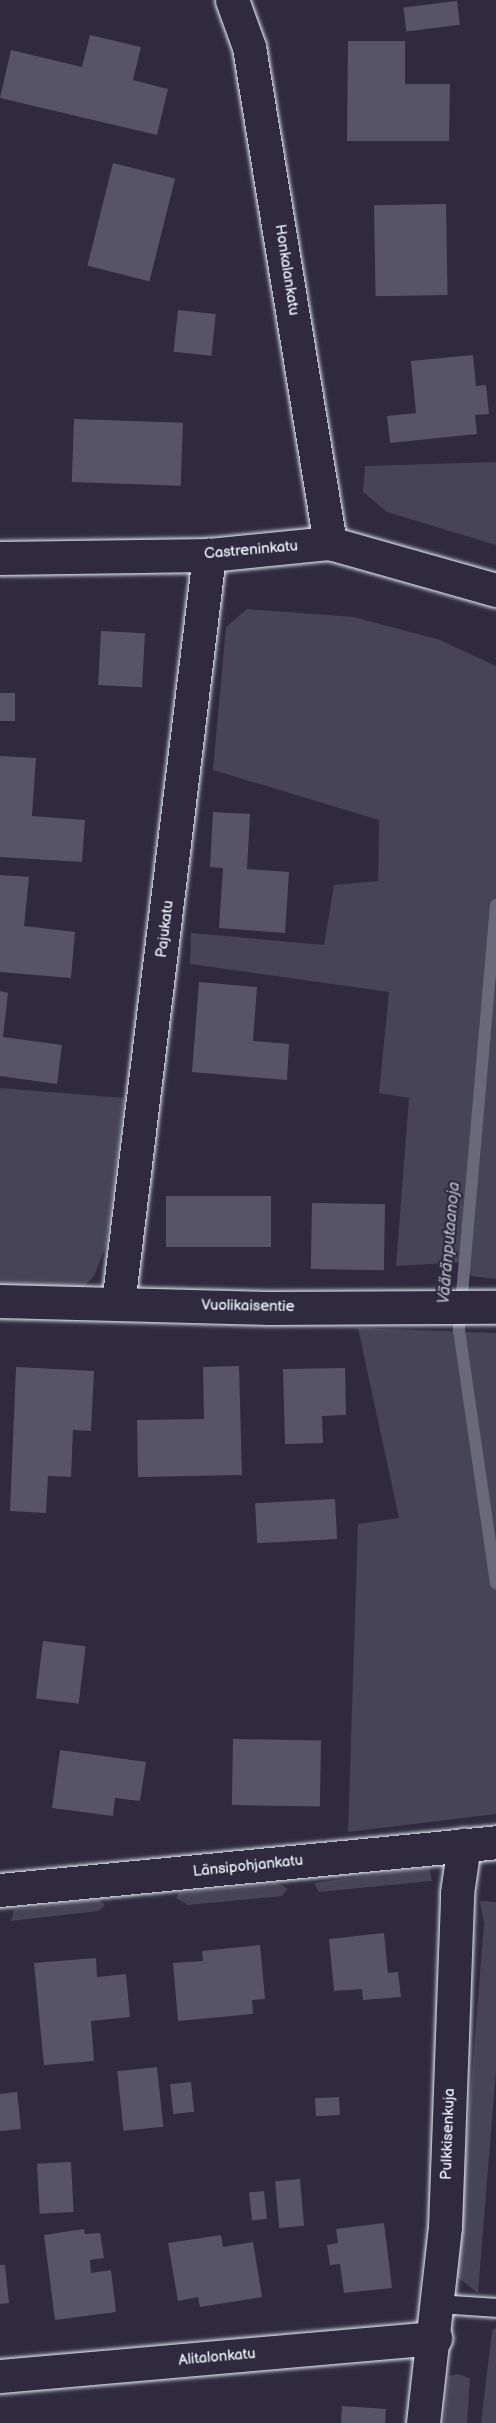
<!DOCTYPE html>
<meta charset="utf-8">
<style>
body{margin:0}
#map{position:relative;width:496px;height:2423px;overflow:hidden;background:#2f2a3d;font-family:"Balsamiq Sans",sans-serif}
div>[style]{position:absolute}
[style*='--x']{left:calc(var(--x)*1px);top:calc(var(--y)*1px);width:calc(var(--w)*1px);rotate:calc(var(--a)*1deg)}
.green>*{inset:0;background:#464455}
.stream>*{height:12px;margin:-6px;padding:0 6px;transform-origin:6px;border-radius:6px;background:#696978}
.building>*{inset:0;background:#575565;transform-origin:0 0}
.roads{filter:drop-shadow(0 0 2px #e8f1f8) drop-shadow(0 0 2px #e8f1f8)}
.lane>*{height:18px;margin:-9px;padding:0 9px;transform-origin:9px;border-radius:9px;background:#2f2a3d}
.street>*{height:33px;margin:-16.5px;padding:0 16.5px;transform-origin:16.5px;border-radius:16.5px;background:#2f2a3d}
span{translate:-50% -50%;white-space:nowrap;text-align:center;line-height:1.15;-webkit-text-stroke:4.5px #2f2a3d;paint-order:stroke}
.street-label{font-size:15px;color:#e8f1f8}
.water-label{font-size:16px;color:#afb4be;font-style:italic}
</style>
<div id="map">
<div class="green">
<i style="clip-path:polygon(496px 462px,496px 545px,387px 512px,363px 492px,365px 466px)"></i>
<i style="clip-path:polygon(247px 609px,354px 617px,440px 640px,496px 666px,496px 1279px,471px 1276px,466px 1262px,396px 1266px,409px 1098px,379px 1093px,389px 992px,190px 964px,191px 933px,324px 945px,334px 885px,378px 881px,379px 820px,213px 770px,226px 627px)"></i>
<i style="clip-path:polygon(0 1088px,124px 1098px,106px 1245px,94px 1276px,81px 1289px,0 1287px)"></i>
<i style="clip-path:polygon(358px 1328px,496px 1333px,496px 1814px,348px 1832px,358px 1524px,399px 1518px)"></i>
<i style="clip-path:polygon(429px 1867px,432px 1881px,319px 1892px,314px 1883px)"></i>
<i style="clip-path:polygon(278px 1883px,288px 1889px,282px 1896px,188px 1905px,176px 1898px,179px 1893px)"></i>
<i style="clip-path:polygon(98px 1899px,105px 1905px,99px 1911px,11px 1921px,14px 1910px)"></i>
<i style="clip-path:polygon(480px 1901px,496px 1902px,496px 2071px,478px 2293px,456px 2276px,484px 1923px)"></i>
<i style="clip-path:polygon(496px 2327px,496px 2423px,481px 2423px,492px 2331px)"></i>
<i style="clip-path:polygon(458px 2374px,470px 2378px,467px 2423px,444px 2423px,449px 2376px)"></i>
</div>
<div class="stream">
<i style="--x:496;--y:905;--w:427;--a:95"></i>
<i style="--x:459;--y:1330;--w:256;--a:81.7"></i>
</div>
<div class="building">
<i style="left:457px;top:1px;width:24px;height:54px;rotate:83deg"></i>
<i style="clip-path:polygon(90px 35px,141px 47px,133px 80px,168px 89px,157px 135px,0 98px,11px 50px,82px 67px)"></i>
<i style="clip-path:polygon(348px 41px,405px 41px,405px 84px,450px 84px,449px 141px,347px 141px)"></i>
<i style="left:113px;top:163px;width:64px;height:106px;rotate:14deg"></i>
<i style="left:446px;top:204px;width:91px;height:72px;rotate:89deg"></i>
<i style="left:178px;top:310px;width:38px;height:42px;rotate:6deg"></i>
<i style="clip-path:polygon(473px 355px,476px 386px,486px 385px,489px 414px,475px 415px,477px 434px,390px 443px,387px 416px,416px 413px,411px 361px)"></i>
<i style="left:74px;top:419px;width:109px;height:63px;rotate:2deg"></i>
<i style="left:101px;top:631px;width:44px;height:54px;rotate:3deg"></i>
<i style="left:0;top:693px;width:15px;height:28px"></i>
<i style="clip-path:polygon(0 756px,36px 758px,32px 816px,85px 820px,82px 862px,0 857px)"></i>
<i style="clip-path:polygon(213px 812px,250px 814px,247px 869px,289px 872px,285px 933px,219px 928px,223px 868px,210px 867px)"></i>
<i style="clip-path:polygon(0 875px,29px 877px,24px 926px,75px 932px,71px 978px,0 972px)"></i>
<i style="clip-path:polygon(199px 982px,257px 987px,253px 1041px,289px 1044px,287px 1080px,192px 1072px)"></i>
<i style="clip-path:polygon(0 991px,8px 993px,3px 1037px,62px 1045px,57px 1084px,0 1076px)"></i>
<i style="left:166px;top:1196px;width:105px;height:51px"></i>
<i style="left:312px;top:1203px;width:73px;height:66px;rotate:1deg"></i>
<i style="clip-path:polygon(239px 1366px,242px 1475px,138px 1477px,137px 1420px,204px 1419px,203px 1367px)"></i>
<i style="clip-path:polygon(16px 1367px,94px 1371px,91px 1431px,73px 1430px,71px 1477px,48px 1476px,46px 1513px,10px 1511px)"></i>
<i style="clip-path:polygon(345px 1368px,346px 1415px,322px 1416px,323px 1443px,285px 1444px,283px 1369px)"></i>
<i style="left:335px;top:1499px;width:40px;height:80px;rotate:87deg"></i>
<i style="left:43px;top:1641px;width:43px;height:58px;rotate:7deg"></i>
<i style="left:233px;top:1739px;width:88px;height:66px;rotate:1deg"></i>
<i style="clip-path:polygon(60px 1750px,146px 1762px,140px 1801px,115px 1798px,113px 1816px,52px 1808px)"></i>
<i style="clip-path:polygon(384px 1933px,388px 1973px,398px 1972px,401px 1997px,363px 2000px,362px 1989px,334px 1991px,329px 1939px)"></i>
<i style="clip-path:polygon(260px 1945px,265px 1999px,252px 2000px,253px 2014px,178px 2021px,173px 1963px,203px 1961px,202px 1951px)"></i>
<i style="clip-path:polygon(96px 1958px,97px 1977px,126px 1974px,130px 2017px,91px 2021px,94px 2061px,44px 2065px,34px 1963px)"></i>
<i style="left:157px;top:2067px;width:60px;height:40px;rotate:84deg"></i>
<i style="left:191px;top:2082px;width:30px;height:21px;rotate:84deg"></i>
<i style="clip-path:polygon(17px 2092px,21px 2129px,0 2131px,0 2094px)"></i>
<i style="left:339px;top:2097px;width:18px;height:24px;rotate:87deg"></i>
<i style="left:71px;top:2162px;width:50px;height:34px;rotate:87deg"></i>
<i style="left:300px;top:2179px;width:47px;height:25px;rotate:85deg"></i>
<i style="left:264px;top:2191px;width:28px;height:15px;rotate:84deg"></i>
<i style="clip-path:polygon(384px 2223px,392px 2288px,344px 2293px,340px 2264px,330px 2265px,327px 2245px,338px 2243px,336px 2229px)"></i>
<i style="clip-path:polygon(84px 2229px,85px 2234px,100px 2233px,104px 2258px,90px 2260px,91px 2273px,111px 2270px,116px 2312px,55px 2320px,44px 2235px)"></i>
<i style="clip-path:polygon(221px 2235px,223px 2247px,253px 2242px,262px 2297px,200px 2307px,198px 2297px,178px 2301px,168px 2243px)"></i>
<i style="clip-path:polygon(0 2265px,5px 2265px,9px 2303px,0 2304px)"></i>
<i style="clip-path:polygon(342px 2406px,386px 2409px,385px 2423px,341px 2423px)"></i>
</div>
<div class="roads">
<div class="lane">
<i style="--x:438;--y:2304;--w:58;--a:3.9"></i>
</div>
<div class="street">
<i style="--x:232;--y:0;--w:50;--a:70.1"></i>
<i style="--x:249;--y:47;--w:503;--a:80.73"></i>
<i style="--x:0;--y:558;--w:209;--a:-0.8"></i>
<i style="--x:209;--y:555;--w:122;--a:-5.7"></i>
<i style="--x:330;--y:543;--w:173;--a:15.8"></i>
<i style="--x:0;--y:1301;--w:269;--a:1.5"></i>
<i style="--x:269;--y:1308;--w:227;--a:-0.3"></i>
<i style="--x:118;--y:1304;--w:755;--a:-83.07"></i>
<i style="--x:0;--y:1890;--w:498;--a:-5.5"></i>
<i style="--x:0;--y:2376;--w:437;--a:-5"></i>
<i style="--x:423;--y:2423;--w:197;--a:-83.6"></i>
<i style="--x:445;--y:2227;--w:334;--a:-87.9"></i>
<i style="--x:457;--y:1893;--w:49;--a:-81.7"></i>
</div>
</div>
<div class="street-label">
<span style="left:287px;top:270px;rotate:81deg">Honkalankatu</span>
<span style="left:251px;top:550px;rotate:-5deg">Castreninkatu</span>
<span style="left:165px;top:929px;rotate:-83deg">Pajukatu</span>
<span style="left:248px;top:1306px;rotate:1deg">Vuolikaisentie</span>
<span style="left:248px;top:1866px;rotate:-6deg">Länsipohjankatu</span>
<span style="left:448px;top:2134px;rotate:-88deg">Pulkkisenkuja</span>
<span style="left:217px;top:2357px;rotate:-5deg">Alitalonkatu</span>
</div>
<div class="water-label">
<span style="left:450px;top:1243px;rotate:-85deg">Vääränputaanoja</span>
</div>
</div>
